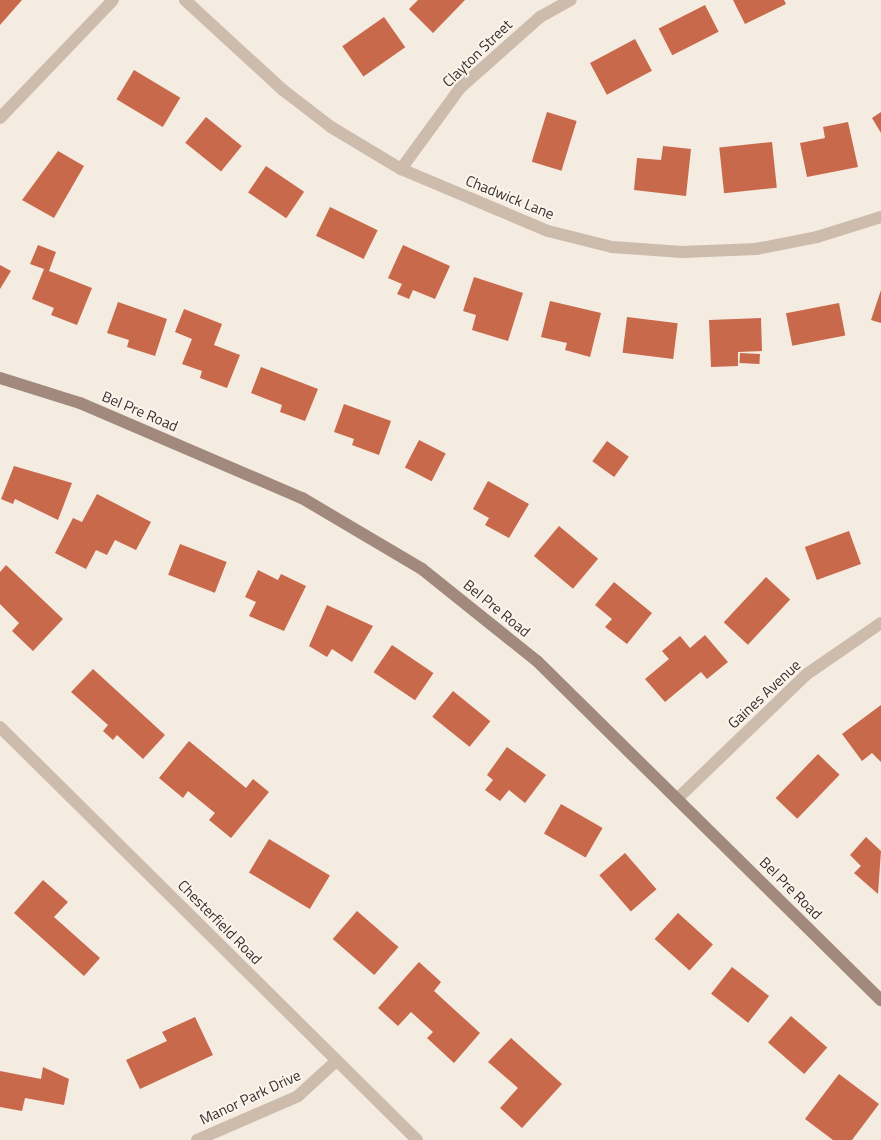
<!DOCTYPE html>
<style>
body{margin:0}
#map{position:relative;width:881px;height:1140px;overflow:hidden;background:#f4ebe1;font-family:"Titillium Web",sans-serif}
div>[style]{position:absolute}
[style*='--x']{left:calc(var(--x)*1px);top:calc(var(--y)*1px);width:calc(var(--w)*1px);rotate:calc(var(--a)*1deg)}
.building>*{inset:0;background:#c8694b;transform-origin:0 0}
.minor>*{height:12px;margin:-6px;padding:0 6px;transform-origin:6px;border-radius:6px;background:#cdbbac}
.tertiary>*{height:12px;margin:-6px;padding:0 6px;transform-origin:6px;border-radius:6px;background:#cdbbac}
.secondary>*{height:12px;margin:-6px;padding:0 6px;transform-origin:6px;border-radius:6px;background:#a18a7d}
span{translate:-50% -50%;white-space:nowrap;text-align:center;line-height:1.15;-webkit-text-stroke:4px #fbf5ee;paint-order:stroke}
.street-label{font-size:15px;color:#3b302b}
</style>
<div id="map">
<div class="building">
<i style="clip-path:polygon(0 0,22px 0,0 25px)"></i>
<i style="clip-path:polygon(418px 0,465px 0,433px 33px,409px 9px)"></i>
<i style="clip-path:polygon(733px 0,784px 0,786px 4px,745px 24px)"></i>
<i style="left:705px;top:5px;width:30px;height:52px;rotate:63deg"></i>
<i style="left:384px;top:17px;width:37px;height:51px;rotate:55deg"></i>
<i style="left:635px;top:39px;width:36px;height:51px;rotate:62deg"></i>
<i style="left:134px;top:70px;width:54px;height:34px;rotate:31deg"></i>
<i style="left:547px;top:112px;width:31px;height:52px;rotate:17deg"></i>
<i style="clip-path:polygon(881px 112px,881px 133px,872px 118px)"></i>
<i style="left:206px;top:117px;width:46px;height:33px;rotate:39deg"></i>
<i style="clip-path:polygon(848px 122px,858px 167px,807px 177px,800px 143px,825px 138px,823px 127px)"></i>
<i style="left:772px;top:142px;width:46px;height:53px;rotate:84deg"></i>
<i style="clip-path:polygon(663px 146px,691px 149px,686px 196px,634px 190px,637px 158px,661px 160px)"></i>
<i style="clip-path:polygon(58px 151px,84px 166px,54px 218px,22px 200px)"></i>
<i style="left:266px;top:166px;width:46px;height:32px;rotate:34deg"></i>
<i style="left:330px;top:207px;width:53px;height:32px;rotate:26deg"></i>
<i style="clip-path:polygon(38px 245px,56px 252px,49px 271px,92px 288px,77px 325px,51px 315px,54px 308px,32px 299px,44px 269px,30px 264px)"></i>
<i style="clip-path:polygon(403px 245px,450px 266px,435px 299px,413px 290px,409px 299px,397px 294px,402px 284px,388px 278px)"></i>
<i style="clip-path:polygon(0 265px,11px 271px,0 289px)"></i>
<i style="clip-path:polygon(474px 277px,523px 293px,508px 341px,472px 330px,476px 315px,463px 311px)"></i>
<i style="clip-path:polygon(881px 290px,881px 323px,871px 320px)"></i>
<i style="clip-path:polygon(550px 301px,601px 313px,590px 357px,565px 350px,567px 343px,541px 337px)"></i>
<i style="clip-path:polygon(118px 302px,167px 319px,155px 356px,127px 347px,129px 340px,107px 333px)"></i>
<i style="left:839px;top:303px;width:33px;height:54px;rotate:79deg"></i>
<i style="clip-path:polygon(184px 309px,222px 324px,214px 345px,240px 355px,227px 388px,200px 378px,202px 371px,182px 364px,192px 339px,175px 332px)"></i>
<i style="left:627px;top:317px;width:51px;height:36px;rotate:7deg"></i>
<i style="clip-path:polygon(761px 318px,762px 351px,738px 352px,738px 366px,711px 367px,709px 320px)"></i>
<i style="left:740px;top:353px;width:20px;height:10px;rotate:3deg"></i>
<i style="clip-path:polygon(261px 367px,318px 389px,305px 421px,280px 412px,282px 405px,251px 393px)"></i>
<i style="clip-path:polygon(344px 404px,391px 421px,379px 455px,352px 445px,354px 439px,334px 432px)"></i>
<i style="left:419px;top:440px;width:30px;height:31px;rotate:27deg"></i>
<i style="left:607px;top:441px;width:27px;height:25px;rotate:36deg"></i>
<i style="clip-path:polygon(14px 466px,72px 483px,58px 520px,15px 499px,13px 504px,1px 499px)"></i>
<i style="clip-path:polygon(488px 481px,529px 504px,509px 538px,485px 525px,489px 518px,473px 509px)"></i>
<i style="clip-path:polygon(97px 494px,151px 522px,136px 550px,115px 540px,107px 555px,96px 550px,86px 569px,55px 553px,73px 518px,82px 522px)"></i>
<i style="left:559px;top:526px;width:51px;height:39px;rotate:40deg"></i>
<i style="left:849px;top:531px;width:35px;height:47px;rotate:70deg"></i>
<i style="left:180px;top:544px;width:50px;height:33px;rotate:21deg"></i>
<i style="clip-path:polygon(6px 565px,63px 619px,33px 651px,12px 631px,19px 623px,0 604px,0 572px)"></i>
<i style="clip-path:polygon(258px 570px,278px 580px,281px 574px,306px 586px,284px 631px,249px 616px,256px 602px,245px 597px)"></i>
<i style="left:766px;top:577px;width:33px;height:62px;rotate:43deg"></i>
<i style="clip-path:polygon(614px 582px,652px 613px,627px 644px,605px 627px,612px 619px,595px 605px)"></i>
<i style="clip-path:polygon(327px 605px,373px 626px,352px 662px,332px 649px,327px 657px,309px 646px)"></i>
<i style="clip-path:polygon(705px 635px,728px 662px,707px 679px,701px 672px,665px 702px,645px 679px,669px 659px,662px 651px,680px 636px,690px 648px)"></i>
<i style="left:392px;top:645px;width:50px;height:33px;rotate:34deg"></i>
<i style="clip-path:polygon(93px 669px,165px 735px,143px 759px,117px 735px,113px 740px,103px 731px,108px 725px,71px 692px)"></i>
<i style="left:453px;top:691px;width:48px;height:33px;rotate:39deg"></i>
<i style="clip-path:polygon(881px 705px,881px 762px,872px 753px,862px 761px,842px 734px)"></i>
<i style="clip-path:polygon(189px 741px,246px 788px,253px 779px,269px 792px,231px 838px,209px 820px,215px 813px,188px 791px,183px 798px,159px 778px)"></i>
<i style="clip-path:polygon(507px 747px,546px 775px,525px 803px,509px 790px,500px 801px,485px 790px,493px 780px,487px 775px)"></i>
<i style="left:818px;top:754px;width:30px;height:61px;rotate:44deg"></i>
<i style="left:561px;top:804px;width:48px;height:34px;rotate:30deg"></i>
<i style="clip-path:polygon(866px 837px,881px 851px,878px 894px,854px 873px,861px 866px,850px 855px)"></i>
<i style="left:269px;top:839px;width:71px;height:39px;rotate:31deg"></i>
<i style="left:625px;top:853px;width:48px;height:34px;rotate:49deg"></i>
<i style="clip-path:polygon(43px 880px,68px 902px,54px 917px,100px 958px,84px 976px,14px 913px)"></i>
<i style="left:357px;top:911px;width:55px;height:37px;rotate:41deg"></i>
<i style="left:678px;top:913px;width:47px;height:35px;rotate:42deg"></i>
<i style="clip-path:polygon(419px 962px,441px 982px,434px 991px,480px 1033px,454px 1063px,427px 1038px,433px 1032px,411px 1012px,398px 1026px,378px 1008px)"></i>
<i style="left:732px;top:967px;width:47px;height:34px;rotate:38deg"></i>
<i style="left:791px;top:1016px;width:48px;height:35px;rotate:41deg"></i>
<i style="clip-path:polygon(195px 1017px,213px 1055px,140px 1089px,126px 1060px,167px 1041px,162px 1032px)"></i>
<i style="clip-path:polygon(511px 1038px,562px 1084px,522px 1128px,500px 1108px,518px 1088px,488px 1062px)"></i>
<i style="clip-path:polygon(43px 1067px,69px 1079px,64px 1105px,25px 1098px,22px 1111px,0 1107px,0 1071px,41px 1079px)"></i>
<i style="clip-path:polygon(839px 1074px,879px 1104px,852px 1140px,833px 1140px,805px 1119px)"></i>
</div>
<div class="minor">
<i style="--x:185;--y:0;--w:133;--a:42.6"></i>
<i style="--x:283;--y:90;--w:61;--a:37.6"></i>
<i style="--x:331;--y:127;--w:82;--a:31"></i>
<i style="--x:401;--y:169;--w:160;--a:22.9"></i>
<i style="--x:548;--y:231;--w:66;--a:14"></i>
<i style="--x:612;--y:247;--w:70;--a:4.1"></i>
<i style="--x:682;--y:252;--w:74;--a:-2.3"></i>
<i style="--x:756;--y:249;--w:62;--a:-11.1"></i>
<i style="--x:817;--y:237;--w:67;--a:-17.4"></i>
<i style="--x:401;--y:169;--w:100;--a:-53.9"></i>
<i style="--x:460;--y:88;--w:107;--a:-41.6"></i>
<i style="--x:540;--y:17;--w:35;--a:-29"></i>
<i style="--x:0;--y:727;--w:587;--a:44.72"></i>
<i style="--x:677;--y:799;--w:180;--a:-43.9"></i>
<i style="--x:807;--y:674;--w:90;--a:-34.6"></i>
<i style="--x:197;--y:1140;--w:110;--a:-23.5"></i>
<i style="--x:298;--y:1096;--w:52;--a:-42.6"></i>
</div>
<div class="tertiary">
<i style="--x:0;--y:118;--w:163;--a:-46.2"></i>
</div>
<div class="secondary">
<i style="--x:0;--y:378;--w:84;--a:17.4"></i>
<i style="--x:80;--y:403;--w:241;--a:23.2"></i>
<i style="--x:302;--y:498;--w:139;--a:30.6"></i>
<i style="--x:422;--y:569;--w:147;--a:38.7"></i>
<i style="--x:537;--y:661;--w:483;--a:44.6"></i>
</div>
<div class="street-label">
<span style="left:477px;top:53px;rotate:-44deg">Clayton Street</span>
<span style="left:510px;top:197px;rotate:22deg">Chadwick Lane</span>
<span style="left:140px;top:411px;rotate:23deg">Bel Pre Road</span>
<span style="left:497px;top:608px;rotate:39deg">Bel Pre Road</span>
<span style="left:764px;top:694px;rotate:-43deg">Gaines Avenue</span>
<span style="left:791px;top:888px;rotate:45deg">Bel Pre Road</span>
<span style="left:220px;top:922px;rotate:45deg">Chesterfield Road</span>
<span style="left:250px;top:1097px;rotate:-25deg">Manor Park Drive</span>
</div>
</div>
